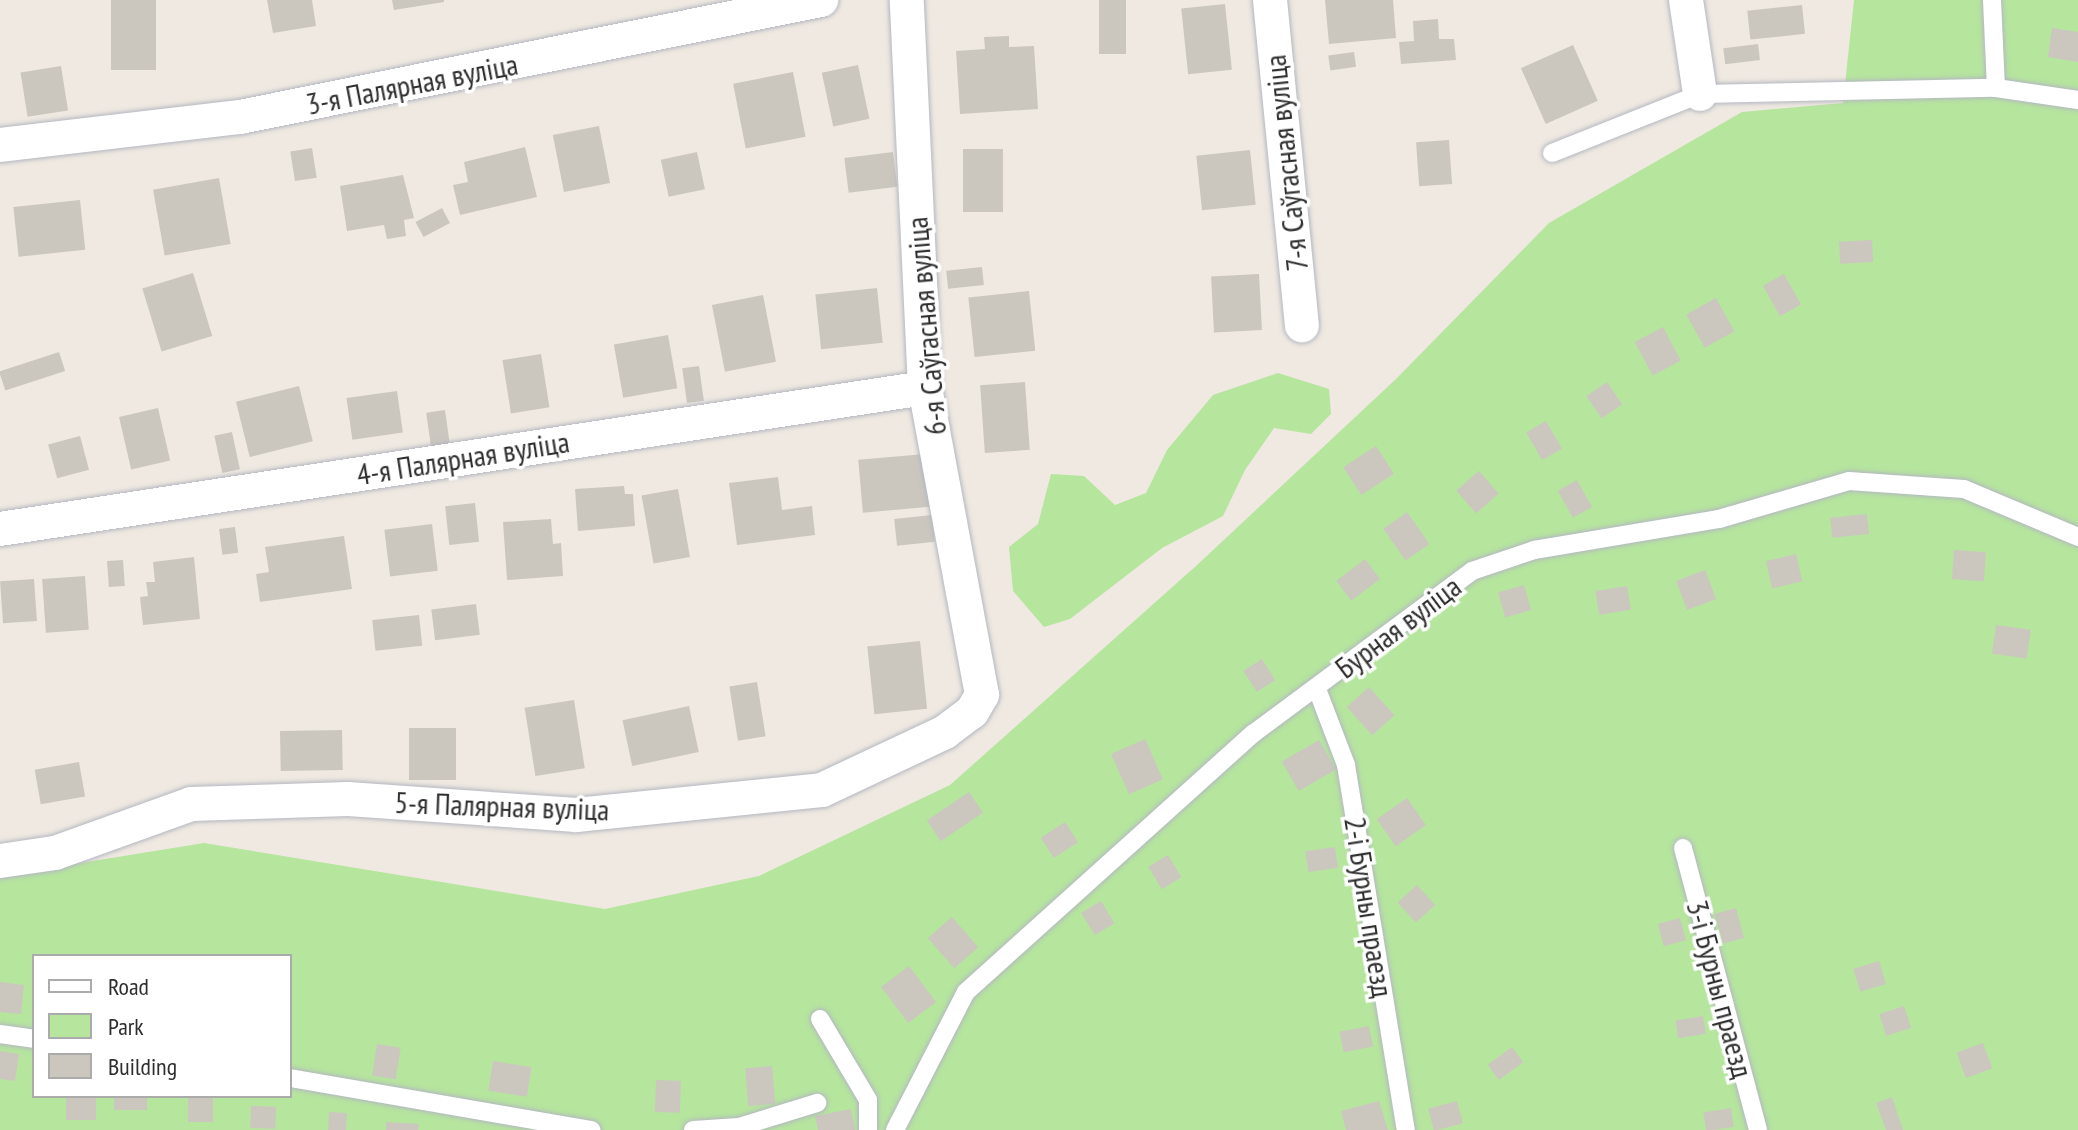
<!DOCTYPE html>
<meta charset="utf-8">
<style>
body{margin:0}
#map{position:relative;width:2078px;height:1130px;overflow:hidden;background:#efe9e1;font-family:"PT Sans Narrow",sans-serif}
div>[style]{position:absolute}
[style*='--x']{left:calc(var(--x)*1px);top:calc(var(--y)*1px);width:calc(var(--w)*1px);rotate:calc(var(--a)*1deg)}
.green>*{inset:0;background:#b6e59e}
.building>*{inset:0;background:#cbc7bf;transform-origin:0 0}
.roads{filter:drop-shadow(0 0 2px #b4b7c1) drop-shadow(0 0 2px #b4b7c1)}
.service>*{height:18px;margin:-9px;padding:0 9px;transform-origin:9px;border-radius:9px;background:#fff}
.minor>*{height:34px;margin:-17px;padding:0 17px;transform-origin:17px;border-radius:17px;background:#fff}
span{translate:-50% -50%;white-space:nowrap;text-align:center;line-height:1.15;-webkit-text-stroke:7px #fff;paint-order:stroke}
.street-label{font-size:30px;color:#2e2e2e}
.legend{position:absolute;left:32px;top:954px;width:260px;height:144px;box-sizing:border-box;background:#fff;border:2px solid #ababab;margin:0;padding:10px 14px;list-style:none;font-size:24px;color:#2e2e2e}
.legend li{display:flex;align-items:center;gap:16px;height:40px}
.legend b{width:40px;border:2px solid #ababab}
</style>
<div id="map">
<div class="green">
<i style="clip-path:polygon(evenodd,1854px 0,2078px 0,2078px 1130px,0 1130px,0 876px,204px 843px,605px 909px,759px 876px,950px 785px,1196px 566px,1396px 379px,1549px 223px,1742px 112px,1843px 103px,1854px 0,34px 956px,290px 956px,290px 1096px,34px 1096px,34px 956px)"></i>
<i style="clip-path:polygon(1278px 373px,1329px 389px,1331px 414px,1311px 434px,1274px 428px,1245px 470px,1223px 516px,1162px 548px,1070px 619px,1044px 627px,1013px 591px,1009px 547px,1038px 524px,1051px 474px,1084px 476px,1115px 505px,1146px 493px,1167px 450px,1213px 395px)"></i>
</div>
<div class="building">
<i style="left:111px;top:0;width:45px;height:70px"></i>
<i style="clip-path:polygon(267px 0,312px 0,316px 26px,273px 33px)"></i>
<i style="clip-path:polygon(392px 0,444px 0,444px 2px,394px 10px)"></i>
<i style="left:1099px;top:0;width:27px;height:54px"></i>
<i style="clip-path:polygon(1325px 0,1393px 0,1396px 38px,1329px 44px)"></i>
<i style="left:1225px;top:4px;width:66px;height:44px;rotate:84deg"></i>
<i style="left:1802px;top:5px;width:29px;height:55px;rotate:84deg"></i>
<i style="clip-path:polygon(1438px 19px,1439px 39px,1454px 39px,1456px 60px,1401px 64px,1399px 42px,1414px 41px,1413px 21px)"></i>
<i style="clip-path:polygon(2052px 28px,2078px 32px,2078px 62px,2048px 57px)"></i>
<i style="clip-path:polygon(1009px 36px,1009px 47px,1034px 46px,1038px 109px,960px 114px,956px 51px,985px 49px,984px 37px)"></i>
<i style="left:1758px;top:44px;width:16px;height:35px;rotate:83deg"></i>
<i style="left:1573px;top:45px;width:61px;height:57px;rotate:66deg"></i>
<i style="left:1354px;top:52px;width:15px;height:26px;rotate:82deg"></i>
<i style="left:858px;top:65px;width:55px;height:37px;rotate:78deg"></i>
<i style="left:61px;top:66px;width:45px;height:41px;rotate:81deg"></i>
<i style="left:793px;top:72px;width:66px;height:61px;rotate:79deg"></i>
<i style="left:599px;top:126px;width:58px;height:47px;rotate:79deg"></i>
<i style="left:1449px;top:140px;width:44px;height:33px;rotate:86deg"></i>
<i style="clip-path:polygon(525px 147px,537px 197px,460px 215px,453px 185px,468px 182px,464px 162px)"></i>
<i style="left:312px;top:148px;width:30px;height:22px;rotate:81deg"></i>
<i style="left:963px;top:149px;width:40px;height:63px"></i>
<i style="left:1250px;top:150px;width:55px;height:54px;rotate:84deg"></i>
<i style="left:697px;top:152px;width:38px;height:37px;rotate:78deg"></i>
<i style="left:893px;top:152px;width:35px;height:49px;rotate:83deg"></i>
<i style="clip-path:polygon(403px 175px,414px 218px,404px 220px,406px 236px,387px 239px,384px 225px,347px 231px,340px 186px)"></i>
<i style="left:219px;top:178px;width:67px;height:67px;rotate:80deg"></i>
<i style="left:80px;top:200px;width:50px;height:67px;rotate:84deg"></i>
<i style="left:442px;top:208px;width:17px;height:30px;rotate:62deg"></i>
<i style="left:1872px;top:240px;width:22px;height:33px;rotate:87deg"></i>
<i style="left:982px;top:267px;width:18px;height:36px;rotate:84deg"></i>
<i style="left:193px;top:273px;width:66px;height:53px;rotate:73deg"></i>
<i style="left:1259px;top:274px;width:56px;height:48px;rotate:87deg"></i>
<i style="left:1784px;top:274px;width:35px;height:24px;rotate:61deg"></i>
<i style="left:877px;top:288px;width:55px;height:62px;rotate:84deg"></i>
<i style="left:1029px;top:291px;width:60px;height:61px;rotate:84deg"></i>
<i style="left:763px;top:295px;width:68px;height:52px;rotate:79deg"></i>
<i style="left:1716px;top:298px;width:38px;height:34px;rotate:61deg"></i>
<i style="left:1663px;top:327px;width:38px;height:32px;rotate:62deg"></i>
<i style="left:668px;top:335px;width:54px;height:55px;rotate:80deg"></i>
<i style="left:59px;top:352px;width:20px;height:63px;rotate:72deg"></i>
<i style="left:541px;top:354px;width:54px;height:39px;rotate:81deg"></i>
<i style="left:699px;top:366px;width:35px;height:17px;rotate:82deg"></i>
<i style="left:1025px;top:382px;width:68px;height:45px;rotate:86deg"></i>
<i style="left:1607px;top:382px;width:27px;height:25px;rotate:56deg"></i>
<i style="left:299px;top:386px;width:57px;height:65px;rotate:76deg"></i>
<i style="left:397px;top:391px;width:42px;height:51px;rotate:82deg"></i>
<i style="left:158px;top:408px;width:54px;height:40px;rotate:77deg"></i>
<i style="left:445px;top:410px;width:35px;height:19px;rotate:82deg"></i>
<i style="left:1546px;top:421px;width:32px;height:23px;rotate:60deg"></i>
<i style="left:232px;top:432px;width:38px;height:18px;rotate:78deg"></i>
<i style="left:80px;top:436px;width:35px;height:33px;rotate:75deg"></i>
<i style="left:1376px;top:446px;width:33px;height:39px;rotate:57deg"></i>
<i style="left:925px;top:454px;width:53px;height:67px;rotate:85deg"></i>
<i style="left:1479px;top:471px;width:30px;height:30px;rotate:49deg"></i>
<i style="clip-path:polygon(778px 477px,782px 510px,812px 506px,815px 535px,737px 545px,729px 483px)"></i>
<i style="left:1577px;top:480px;width:31px;height:22px;rotate:61deg"></i>
<i style="clip-path:polygon(624px 486px,625px 494px,633px 494px,635px 526px,578px 531px,575px 489px)"></i>
<i style="left:678px;top:489px;width:69px;height:37px;rotate:80deg"></i>
<i style="left:475px;top:503px;width:39px;height:30px;rotate:84deg"></i>
<i style="left:1407px;top:512px;width:39px;height:29px;rotate:55deg"></i>
<i style="left:1867px;top:514px;width:20px;height:37px;rotate:84deg"></i>
<i style="left:932px;top:515px;width:27px;height:38px;rotate:84deg"></i>
<i style="clip-path:polygon(551px 519px,553px 544px,561px 543px,563px 576px,507px 580px,503px 522px)"></i>
<i style="left:432px;top:524px;width:47px;height:48px;rotate:83deg"></i>
<i style="left:235px;top:527px;width:26px;height:16px;rotate:83deg"></i>
<i style="clip-path:polygon(344px 536px,352px 589px,260px 602px,256px 574px,269px 572px,265px 547px)"></i>
<i style="left:1954px;top:550px;width:32px;height:29px;rotate:4deg"></i>
<i style="left:1796px;top:554px;width:28px;height:31px;rotate:77deg"></i>
<i style="clip-path:polygon(194px 557px,200px 619px,143px 625px,140px 597px,148px 596px,146px 582px,155px 582px,153px 562px)"></i>
<i style="left:1365px;top:559px;width:25px;height:36px;rotate:53deg"></i>
<i style="left:123px;top:560px;width:26px;height:16px;rotate:86deg"></i>
<i style="left:1705px;top:570px;width:31px;height:31px;rotate:69deg"></i>
<i style="left:85px;top:576px;width:54px;height:43px;rotate:86deg"></i>
<i style="left:34px;top:579px;width:42px;height:34px;rotate:86deg"></i>
<i style="left:1524px;top:585px;width:26px;height:27px;rotate:74deg"></i>
<i style="left:1627px;top:586px;width:24px;height:32px;rotate:81deg"></i>
<i style="left:476px;top:604px;width:31px;height:45px;rotate:83deg"></i>
<i style="left:419px;top:615px;width:31px;height:47px;rotate:84deg"></i>
<i style="left:1996px;top:625px;width:35px;height:29px;rotate:8deg"></i>
<i style="left:920px;top:641px;width:68px;height:53px;rotate:84deg"></i>
<i style="left:1262px;top:659px;width:25px;height:22px;rotate:58deg"></i>
<i style="left:757px;top:682px;width:55px;height:28px;rotate:81deg"></i>
<i style="left:1369px;top:687px;width:38px;height:30px;rotate:48deg"></i>
<i style="left:574px;top:700px;width:69px;height:50px;rotate:81deg"></i>
<i style="left:689px;top:706px;width:47px;height:68px;rotate:78deg"></i>
<i style="left:409px;top:728px;width:47px;height:52px"></i>
<i style="left:342px;top:730px;width:40px;height:62px;rotate:89deg"></i>
<i style="left:1145px;top:739px;width:44px;height:37px;rotate:66deg"></i>
<i style="left:1319px;top:740px;width:34px;height:43px;rotate:60deg"></i>
<i style="left:79px;top:762px;width:35px;height:45px;rotate:80deg"></i>
<i style="left:969px;top:792px;width:25px;height:51px;rotate:56deg"></i>
<i style="left:1407px;top:798px;width:33px;height:37px;rotate:55deg"></i>
<i style="left:1065px;top:822px;width:24px;height:29px;rotate:57deg"></i>
<i style="left:1335px;top:847px;width:21px;height:30px;rotate:82deg"></i>
<i style="left:1168px;top:855px;width:26px;height:23px;rotate:59deg"></i>
<i style="left:1417px;top:885px;width:27px;height:26px;rotate:48deg"></i>
<i style="left:1101px;top:901px;width:26px;height:23px;rotate:59deg"></i>
<i style="left:1736px;top:908px;width:31px;height:22px;rotate:75deg"></i>
<i style="left:952px;top:917px;width:40px;height:32px;rotate:49deg"></i>
<i style="left:1680px;top:918px;width:23px;height:23px;rotate:75deg"></i>
<i style="left:1879px;top:961px;width:24px;height:27px;rotate:73deg"></i>
<i style="left:909px;top:966px;width:45px;height:35px;rotate:53deg"></i>
<i style="clip-path:polygon(0 982px,24px 985px,21px 1014px,0 1012px)"></i>
<i style="left:1904px;top:1006px;width:23px;height:26px;rotate:72deg"></i>
<i style="left:1703px;top:1016px;width:18px;height:28px;rotate:81deg"></i>
<i style="left:1369px;top:1026px;width:21px;height:30px;rotate:79deg"></i>
<i style="left:1983px;top:1043px;width:27px;height:28px;rotate:70deg"></i>
<i style="left:377px;top:1044px;width:24px;height:32px;rotate:9deg"></i>
<i style="left:1512px;top:1047px;width:19px;height:30px;rotate:54deg"></i>
<i style="clip-path:polygon(0 1051px,19px 1054px,15px 1081px,0 1079px)"></i>
<i style="left:493px;top:1061px;width:39px;height:30px;rotate:9deg"></i>
<i style="left:772px;top:1066px;width:38px;height:27px;rotate:85deg"></i>
<i style="left:656px;top:1080px;width:25px;height:32px;rotate:2deg"></i>
<i style="left:66px;top:1096px;width:30px;height:24px"></i>
<i style="left:114px;top:1096px;width:33px;height:14px"></i>
<i style="left:188px;top:1096px;width:25px;height:26px"></i>
<i style="clip-path:polygon(1892px 1097px,1903px 1130px,1886px 1130px,1876px 1103px)"></i>
<i style="clip-path:polygon(1379px 1101px,1388px 1130px,1346px 1130px,1341px 1111px)"></i>
<i style="left:1457px;top:1101px;width:23px;height:30px;rotate:75deg"></i>
<i style="left:251px;top:1106px;width:25px;height:22px;rotate:2deg"></i>
<i style="left:1731px;top:1108px;width:19px;height:28px;rotate:81deg"></i>
<i style="clip-path:polygon(851px 1109px,855px 1130px,818px 1130px,815px 1116px)"></i>
<i style="left:329px;top:1112px;width:18px;height:18px;rotate:3deg"></i>
<i style="clip-path:polygon(386px 1122px,419px 1124px,418px 1130px,386px 1130px)"></i>
</div>
<div class="roads">
<div class="service">
<i style="--x:1992;--y:0;--w:88;--a:87.4"></i>
<i style="--x:1996;--y:88;--w:83;--a:8.3"></i>
<i style="--x:1552;--y:153;--w:159;--a:-21.7"></i>
<i style="--x:1700;--y:94;--w:296;--a:-1.2"></i>
<i style="--x:1317;--y:689;--w:81;--a:69.1"></i>
<i style="--x:1346;--y:765;--w:370;--a:80.7"></i>
<i style="--x:1683;--y:848;--w:292;--a:75.1"></i>
<i style="--x:820;--y:1019;--w:94;--a:59.3"></i>
<i style="--x:868;--y:1100;--w:30;--a:90"></i>
<i style="--x:0;--y:1034;--w:34;--a:8"></i>
<i style="--x:290;--y:1078;--w:306;--a:9.8"></i>
<i style="--x:693;--y:1130;--w:46;--a:-3.7"></i>
<i style="--x:739;--y:1127;--w:82;--a:-17.1"></i>
<i style="--x:895;--y:1130;--w:155;--a:-62.8"></i>
<i style="--x:966;--y:992;--w:387;--a:-42"></i>
<i style="--x:1254;--y:733;--w:272;--a:-36.6"></i>
<i style="--x:1472;--y:571;--w:65;--a:-18.7"></i>
<i style="--x:1534;--y:550;--w:188;--a:-9.5"></i>
<i style="--x:1719;--y:519;--w:135;--a:-16.3"></i>
<i style="--x:1849;--y:481;--w:115;--a:4"></i>
<i style="--x:1964;--y:489;--w:124;--a:22.8"></i>
</div>
<div class="minor">
<i style="--x:1270;--y:0;--w:327;--a:84.4"></i>
<i style="--x:1686;--y:0;--w:95;--a:81.5"></i>
<i style="--x:0;--y:145;--w:242;--a:-6.7"></i>
<i style="--x:240;--y:117;--w:593;--a:-11.39"></i>
<i style="--x:0;--y:529;--w:936;--a:-8.67"></i>
<i style="--x:0;--y:861;--w:56;--a:-8.3"></i>
<i style="--x:55;--y:853;--w:145;--a:-19.8"></i>
<i style="--x:191;--y:804;--w:157;--a:-1.8"></i>
<i style="--x:348;--y:799;--w:229;--a:4"></i>
<i style="--x:576;--y:815;--w:247;--a:-5.8"></i>
<i style="--x:822;--y:790;--w:136;--a:-25.2"></i>
<i style="--x:945;--y:732;--w:34;--a:-37"></i>
<i style="--x:972;--y:712;--w:20;--a:-60"></i>
<i style="--x:982;--y:695;--w:312;--a:-100.5"></i>
<i style="--x:925;--y:388;--w:388;--a:-92.7"></i>
</div>
</div>
<div class="street-label">
<span style="left:412px;top:84px;rotate:-11deg">3-я Палярная вуліца</span>
<span style="left:1286px;top:163px;rotate:-96deg">7-я Саўгасная вуліца</span>
<span style="left:926px;top:326px;rotate:-95deg">6-я Саўгасная вуліца</span>
<span style="left:463px;top:458px;rotate:-9deg">4-я Палярная вуліца</span>
<span style="left:1398px;top:627px;rotate:-37deg">Бурная вуліца</span>
<span style="left:502px;top:806px;rotate:2deg">5-я Палярная вуліца</span>
<span style="left:1369px;top:907px;rotate:81deg">2-і Бурны праезд</span>
<span style="left:1720px;top:989px;rotate:75deg">3-і Бурны праезд</span>
</div>
<ul class="legend">
<li><b style="height:10px;background:#fff"></b>Road</li>
<li><b style="height:22px;background:#b6e59e"></b>Park</li>
<li><b style="height:22px;background:#cbc7bf"></b>Building</li>
</ul>
</div>
